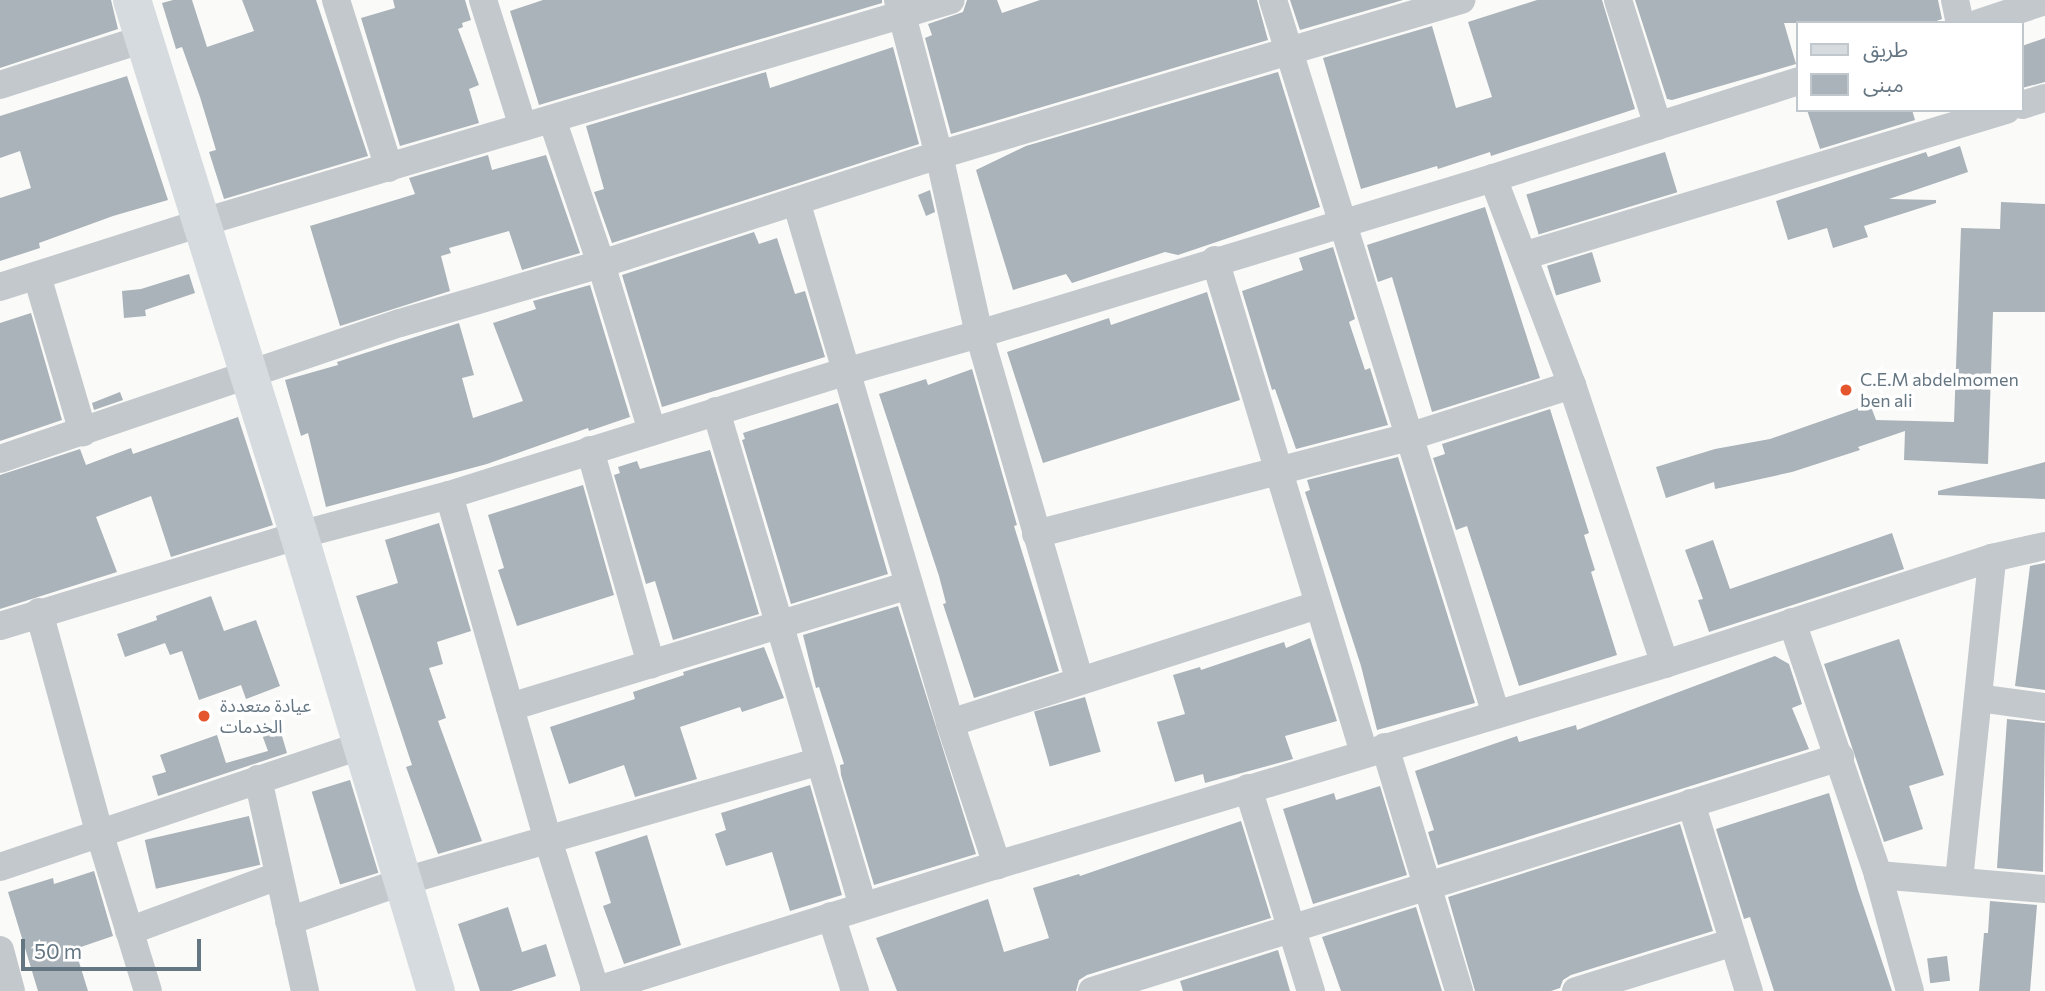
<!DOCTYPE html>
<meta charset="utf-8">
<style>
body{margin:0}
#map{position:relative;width:2045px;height:991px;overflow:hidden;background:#fafaf8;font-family:Commissioner,"Noto Sans Arabic",sans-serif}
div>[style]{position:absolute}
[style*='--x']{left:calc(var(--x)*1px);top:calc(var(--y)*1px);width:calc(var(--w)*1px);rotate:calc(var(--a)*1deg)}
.building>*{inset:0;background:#aab3b9;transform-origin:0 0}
.street>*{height:28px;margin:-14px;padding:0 14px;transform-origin:14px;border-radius:14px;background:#c3c8cc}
.secondary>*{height:38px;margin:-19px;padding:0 19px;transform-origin:19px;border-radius:19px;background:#d6dbdf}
.dots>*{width:19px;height:19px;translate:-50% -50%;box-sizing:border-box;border:4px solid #fff;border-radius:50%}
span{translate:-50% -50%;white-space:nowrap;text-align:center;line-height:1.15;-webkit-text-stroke:7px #fff;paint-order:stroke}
.poi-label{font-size:18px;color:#657683}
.left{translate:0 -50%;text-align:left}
.legend{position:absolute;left:1796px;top:21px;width:228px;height:91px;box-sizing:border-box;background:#fff;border:2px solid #c1c8cd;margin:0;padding:9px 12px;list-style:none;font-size:21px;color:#657683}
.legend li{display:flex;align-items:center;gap:14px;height:35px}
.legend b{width:35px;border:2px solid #c1c8cd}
.scale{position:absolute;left:21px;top:939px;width:180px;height:32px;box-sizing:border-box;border:4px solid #657683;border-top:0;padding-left:9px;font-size:21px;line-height:24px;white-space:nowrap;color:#657683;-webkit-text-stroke:5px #fff;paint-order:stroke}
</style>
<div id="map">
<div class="building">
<i style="clip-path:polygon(0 0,111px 0,118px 29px,0 68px)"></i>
<i style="clip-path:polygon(173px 0,192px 0,207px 47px,254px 31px,242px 0,316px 0,368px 156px,224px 199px,209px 152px,216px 150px,200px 97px,182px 47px,176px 49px,162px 3px)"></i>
<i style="clip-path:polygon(393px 0,465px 0,471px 20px,462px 23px,463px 27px,458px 29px,479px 85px,469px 89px,479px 123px,400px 146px,361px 18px,395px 8px)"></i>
<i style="clip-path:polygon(543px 0,882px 0,882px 3px,539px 105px,510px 11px)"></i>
<i style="clip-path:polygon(967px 0,997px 0,1002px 13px,1040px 0,1257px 0,1268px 40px,951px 134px,925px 38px,932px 35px,928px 24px,963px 12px)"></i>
<i style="clip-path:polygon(1290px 0,1403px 0,1300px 30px)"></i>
<i style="clip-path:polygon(1537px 0,1602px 0,1635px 109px,1491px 156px,1490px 152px,1438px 169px,1437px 166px,1361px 189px,1323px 58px,1432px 26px,1456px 108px,1492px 97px,1468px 22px)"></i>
<i style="clip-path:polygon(1635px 0,1938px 0,1942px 19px,1931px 23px,1784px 23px,1796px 64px,1672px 100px,1667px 99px)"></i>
<i style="clip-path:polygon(2045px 38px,2045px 82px,2022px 88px,2022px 46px)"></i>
<i style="clip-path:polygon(893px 47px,919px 144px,612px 243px,594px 192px,604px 189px,586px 126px,766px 72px,770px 88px)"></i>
<i style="clip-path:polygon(1278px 72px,1320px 207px,1178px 255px,1165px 252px,1072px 283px,1066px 274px,1013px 290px,976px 170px,1026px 146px)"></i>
<i style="clip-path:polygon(127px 76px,168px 200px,113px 216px,39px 243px,40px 248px,0 261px,0 198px,31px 188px,20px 151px,0 158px,0 116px)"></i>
<i style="clip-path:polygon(1807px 110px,1912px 110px,1915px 120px,1820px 149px)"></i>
<i style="clip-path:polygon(1960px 146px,1968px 172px,1889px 199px,1936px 200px,1936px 203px,1864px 226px,1868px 237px,1833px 248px,1827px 228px,1788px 240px,1776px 201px,1926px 152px,1928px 157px)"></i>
<i style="left:1665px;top:152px;width:42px;height:145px;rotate:73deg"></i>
<i style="clip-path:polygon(488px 155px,492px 170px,546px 155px,580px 253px,522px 270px,509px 231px,449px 248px,451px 253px,441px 256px,450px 291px,340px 326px,310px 226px,415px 194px,409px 178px)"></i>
<i style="clip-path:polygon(930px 190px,935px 212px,926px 216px,918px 195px)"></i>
<i style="clip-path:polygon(2001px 202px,2045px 204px,2045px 312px,1993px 312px,1988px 464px,1904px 460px,1905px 431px,1858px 447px,1860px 450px,1792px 472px,1715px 489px,1714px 482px,1666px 498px,1656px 467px,1715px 449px,1770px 439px,1870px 404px,1876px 420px,1954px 422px,1961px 228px,2000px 229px)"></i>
<i style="clip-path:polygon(1485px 207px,1540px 378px,1432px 412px,1392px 277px,1378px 282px,1367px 245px)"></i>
<i style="clip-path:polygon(754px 232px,759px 244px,777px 238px,795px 294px,805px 291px,825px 357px,662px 407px,622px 275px)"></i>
<i style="clip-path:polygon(1333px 247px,1355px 319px,1349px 322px,1365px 370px,1370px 368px,1388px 425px,1296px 449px,1275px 389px,1272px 390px,1242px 291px,1303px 270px,1299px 258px)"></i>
<i style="left:1592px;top:252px;width:31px;height:47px;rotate:73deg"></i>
<i style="clip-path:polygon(189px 274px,195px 293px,145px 310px,146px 316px,124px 318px,122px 291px,141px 289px)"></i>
<i style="clip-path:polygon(590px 285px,630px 417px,589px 431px,588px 428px,487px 464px,326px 507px,308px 433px,301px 436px,285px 380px,338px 365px,337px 362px,459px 323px,474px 375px,462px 378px,473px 418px,523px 401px,493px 323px,536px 309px,533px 301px)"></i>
<i style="clip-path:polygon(1207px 292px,1240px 400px,1043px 463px,1007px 352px,1109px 318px,1111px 325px)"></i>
<i style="clip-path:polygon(31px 313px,62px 420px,0 441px,0 323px)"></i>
<i style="clip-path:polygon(972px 369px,1017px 525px,1014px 526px,1059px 671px,974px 698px,943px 604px,946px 603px,939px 576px,879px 394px,926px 379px,928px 385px)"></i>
<i style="clip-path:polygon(120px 392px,123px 400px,94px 410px,92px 403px)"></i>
<i style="clip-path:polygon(838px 403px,888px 574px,791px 604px,742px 440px,745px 439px,743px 433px)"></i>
<i style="clip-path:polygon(1550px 409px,1589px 533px,1584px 535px,1595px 570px,1591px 572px,1617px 655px,1519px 686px,1467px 526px,1456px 530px,1433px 458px,1445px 454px,1442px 444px)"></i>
<i style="clip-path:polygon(238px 417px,273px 525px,171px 557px,151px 496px,96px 517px,117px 572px,0 609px,0 475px,80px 449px,86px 465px,131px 448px,133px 454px)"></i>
<i style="clip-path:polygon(710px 450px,759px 614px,673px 640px,655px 581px,646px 584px,614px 475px,620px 473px,618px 467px,637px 461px,640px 469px)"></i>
<i style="clip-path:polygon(1398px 457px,1475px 703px,1377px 730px,1361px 666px,1305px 492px,1310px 490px,1307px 480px)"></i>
<i style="clip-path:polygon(2045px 462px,2045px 499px,1938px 495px,1938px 491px)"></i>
<i style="clip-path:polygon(583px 485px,614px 595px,517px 626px,498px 570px,504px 568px,488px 515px)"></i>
<i style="clip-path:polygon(439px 523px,471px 631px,437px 642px,443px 664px,429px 668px,446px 718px,438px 721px,482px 841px,438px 854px,406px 767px,412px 765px,356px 596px,398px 583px,385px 540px)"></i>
<i style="clip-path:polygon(1892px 533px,1904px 569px,1709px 632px,1698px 600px,1703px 599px,1685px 550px,1713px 540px,1730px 589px)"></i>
<i style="clip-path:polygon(2045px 563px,2045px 690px,2015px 686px,2030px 566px)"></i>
<i style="clip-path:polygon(211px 596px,224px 631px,256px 620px,280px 686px,246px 699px,241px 685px,199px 700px,182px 651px,170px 655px,165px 643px,125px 657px,117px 634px,157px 620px,156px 616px)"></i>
<i style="clip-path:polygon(898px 606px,976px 854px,874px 885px,841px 775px,840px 765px,844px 764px,819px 687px,816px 688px,803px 635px)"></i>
<i style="clip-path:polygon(1310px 638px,1337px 721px,1285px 736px,1293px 759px,1205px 783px,1203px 774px,1175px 782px,1157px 722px,1185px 714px,1173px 675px,1200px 667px,1201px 670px,1284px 642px,1286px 648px)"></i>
<i style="clip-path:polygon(1899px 639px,1944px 775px,1909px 786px,1923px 829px,1884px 842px,1824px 664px)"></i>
<i style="clip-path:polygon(764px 647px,784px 698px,742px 712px,740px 707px,680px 727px,697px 779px,635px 797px,624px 765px,569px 784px,550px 727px,635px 699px,633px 692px,684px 675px,683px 672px)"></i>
<i style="clip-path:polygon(1775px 656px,1789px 664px,1802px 704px,1792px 708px,1809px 749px,1438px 865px,1428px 832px,1434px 830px,1415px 771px,1517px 736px,1519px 742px,1576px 725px,1577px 730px)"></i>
<i style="left:1085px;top:697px;width:57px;height:53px;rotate:74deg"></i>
<i style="clip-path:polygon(2007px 719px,2045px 723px,2043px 872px,1997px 868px)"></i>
<i style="clip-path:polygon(279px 726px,287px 753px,158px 796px,152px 776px,166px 772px,160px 755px,217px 735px,226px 763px,268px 751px,261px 732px)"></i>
<i style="left:350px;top:780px;width:97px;height:40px;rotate:73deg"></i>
<i style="clip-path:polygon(810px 785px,842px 895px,790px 911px,772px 852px,726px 866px,715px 834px,726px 830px,721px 813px)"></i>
<i style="clip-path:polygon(1380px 786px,1407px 875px,1313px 904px,1283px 809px,1334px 793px,1336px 800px)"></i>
<i style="clip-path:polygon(1829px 793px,1858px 890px,1892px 991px,1774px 991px,1750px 917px,1744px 919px,1716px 829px)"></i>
<i style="left:249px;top:816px;width:50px;height:107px;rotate:77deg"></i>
<i style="clip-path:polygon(1241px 821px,1271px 918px,1087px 975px,1079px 980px,1076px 991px,897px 991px,876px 938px,988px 899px,1004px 952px,1049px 938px,1033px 888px,1079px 874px,1080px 876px)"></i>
<i style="clip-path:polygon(1680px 824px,1713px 931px,1571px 975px,1563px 980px,1560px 988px,1551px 991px,1475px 991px,1448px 897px)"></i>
<i style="clip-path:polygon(647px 835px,681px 945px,624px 964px,603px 906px,611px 903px,595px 852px)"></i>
<i style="clip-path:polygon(94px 871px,113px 936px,75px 949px,88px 991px,38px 991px,8px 892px,53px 878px,54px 884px)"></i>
<i style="clip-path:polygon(1990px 901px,2037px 905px,2030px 991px,1979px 991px,1984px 933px,1988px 933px)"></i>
<i style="clip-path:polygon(508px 907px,522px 952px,546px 944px,556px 976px,511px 991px,480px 991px,458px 924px)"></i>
<i style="clip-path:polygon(1416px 907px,1442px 991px,1341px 991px,1322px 937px)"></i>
<i style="clip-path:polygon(1278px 950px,1290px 991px,1183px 991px,1180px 981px)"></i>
<i style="left:1947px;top:956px;width:25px;height:20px;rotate:83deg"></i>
</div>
<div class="street">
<i style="--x:336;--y:0;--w:176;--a:72.5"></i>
<i style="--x:483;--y:0;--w:133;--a:72.5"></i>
<i style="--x:898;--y:0;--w:160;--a:75.2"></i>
<i style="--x:939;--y:155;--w:183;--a:77.4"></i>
<i style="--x:979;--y:334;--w:359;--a:73.8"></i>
<i style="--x:1273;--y:0;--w:748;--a:72.66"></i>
<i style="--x:1618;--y:0;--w:132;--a:72.4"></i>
<i style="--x:1955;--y:0;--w:24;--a:78"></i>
<i style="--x:1979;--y:23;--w:70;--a:-18.4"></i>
<i style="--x:0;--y:85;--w:150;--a:-17.8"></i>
<i style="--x:2022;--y:105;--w:24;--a:-17"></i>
<i style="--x:552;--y:119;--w:153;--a:71.3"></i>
<i style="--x:601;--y:264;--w:175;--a:73"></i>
<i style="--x:1493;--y:178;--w:222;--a:69.1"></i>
<i style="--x:1572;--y:385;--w:294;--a:71.6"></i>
<i style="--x:796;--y:201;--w:544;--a:73.56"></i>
<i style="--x:950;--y:723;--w:150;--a:71.7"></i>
<i style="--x:1523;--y:256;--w:505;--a:-16.82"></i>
<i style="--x:1215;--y:260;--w:515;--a:73.18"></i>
<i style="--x:37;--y:276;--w:163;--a:73.6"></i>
<i style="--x:0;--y:287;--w:210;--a:-17.7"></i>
<i style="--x:200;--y:223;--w:783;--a:-16.54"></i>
<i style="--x:716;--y:411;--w:516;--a:73.46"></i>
<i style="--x:590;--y:450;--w:223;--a:74.1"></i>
<i style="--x:0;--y:459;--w:422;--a:-18.8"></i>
<i style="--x:400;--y:323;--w:209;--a:-16.4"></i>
<i style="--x:601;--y:264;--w:355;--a:-17.9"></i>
<i style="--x:939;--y:155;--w:545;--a:-16.54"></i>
<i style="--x:449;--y:495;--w:359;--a:74"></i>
<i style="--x:548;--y:840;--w:158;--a:72.4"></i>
<i style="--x:1036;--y:534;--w:388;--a:-14.6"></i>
<i style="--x:1411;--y:436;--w:169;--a:-17.6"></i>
<i style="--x:39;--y:612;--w:228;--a:74.7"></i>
<i style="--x:99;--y:832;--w:166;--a:72.9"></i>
<i style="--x:1792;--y:622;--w:267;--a:71.2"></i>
<i style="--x:1878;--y:875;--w:120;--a:74.6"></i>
<i style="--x:0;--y:626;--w:313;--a:-16.9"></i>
<i style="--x:299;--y:535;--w:155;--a:-14.9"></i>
<i style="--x:449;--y:495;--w:415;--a:-17.3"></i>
<i style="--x:845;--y:372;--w:139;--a:-15.8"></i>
<i style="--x:979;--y:334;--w:537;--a:-16.88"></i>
<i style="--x:1493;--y:178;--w:320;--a:-17.6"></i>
<i style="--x:1978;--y:698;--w:68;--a:7.7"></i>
<i style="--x:510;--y:707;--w:417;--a:-17"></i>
<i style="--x:950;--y:723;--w:386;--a:-17.8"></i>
<i style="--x:1385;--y:747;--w:255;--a:73.1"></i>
<i style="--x:258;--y:779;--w:217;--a:77.5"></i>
<i style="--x:1248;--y:788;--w:213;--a:72.8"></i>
<i style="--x:1691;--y:803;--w:197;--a:72.9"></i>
<i style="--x:0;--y:867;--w:382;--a:-18.6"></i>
<i style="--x:1878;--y:875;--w:168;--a:4.8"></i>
<i style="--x:1959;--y:880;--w:324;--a:-84.1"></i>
<i style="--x:831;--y:916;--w:79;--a:72.3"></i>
<i style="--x:289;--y:921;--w:119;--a:-19.2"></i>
<i style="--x:401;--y:882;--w:435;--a:-16.1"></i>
<i style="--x:129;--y:931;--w:159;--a:-20.3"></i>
<i style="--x:0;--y:950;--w:42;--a:75"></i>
<i style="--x:594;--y:991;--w:422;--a:-17.4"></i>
<i style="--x:997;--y:865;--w:698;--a:-16.75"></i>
<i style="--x:1665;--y:664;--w:344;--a:-18"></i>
<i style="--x:1992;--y:558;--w:54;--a:-12.8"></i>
<i style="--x:1092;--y:991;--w:784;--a:-17.37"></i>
<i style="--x:1576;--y:991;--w:165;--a:-17.2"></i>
</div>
<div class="secondary">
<i style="--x:132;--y:0;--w:560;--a:72.66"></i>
<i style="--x:299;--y:535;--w:476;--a:73.3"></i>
</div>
<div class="dots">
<i style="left:1846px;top:390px;background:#e4572e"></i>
<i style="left:204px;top:716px;background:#e4572e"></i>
</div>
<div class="poi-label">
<span class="left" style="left:1860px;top:390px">C.E.M abdelmomen<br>ben ali</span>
<span class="left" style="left:220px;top:716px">عيادة متعددة<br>الخدمات</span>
</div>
<ul class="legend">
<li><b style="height:9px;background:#d6dbdf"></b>طريق</li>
<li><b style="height:19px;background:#aab3b9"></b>مبنى</li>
</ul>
<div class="scale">50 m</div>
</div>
